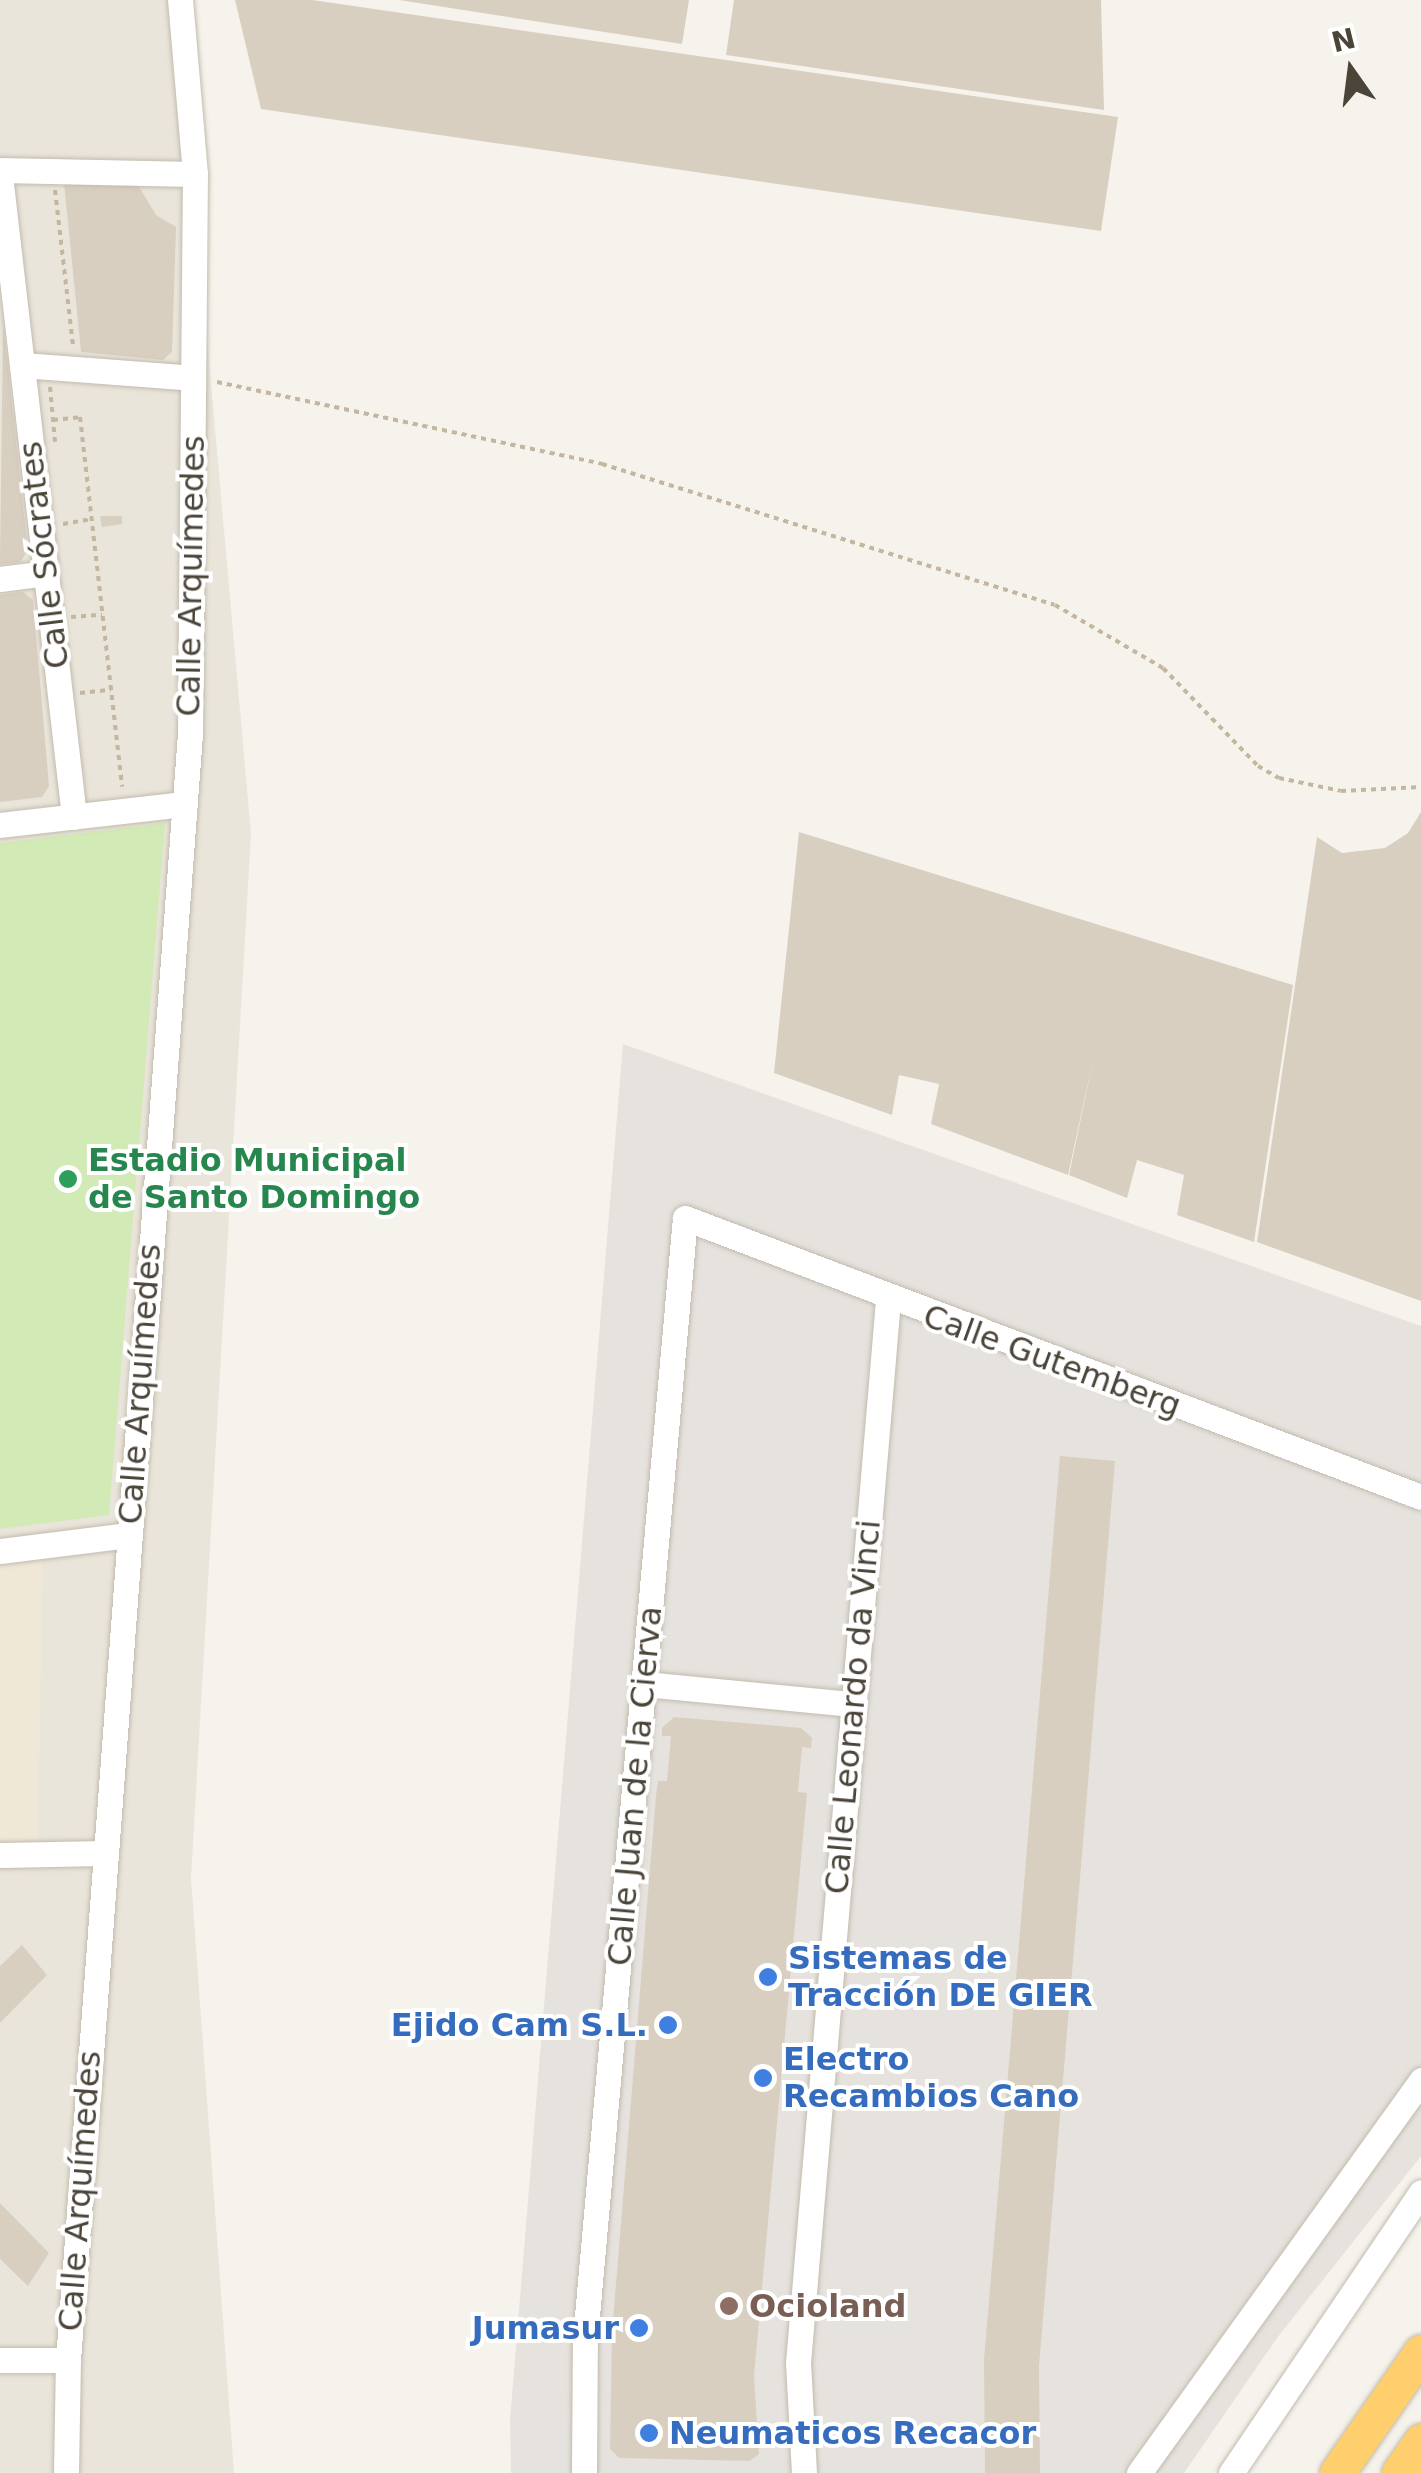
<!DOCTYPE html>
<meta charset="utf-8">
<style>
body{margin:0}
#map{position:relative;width:1421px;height:2473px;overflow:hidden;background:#f6f3ec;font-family:"DejaVu Sans",sans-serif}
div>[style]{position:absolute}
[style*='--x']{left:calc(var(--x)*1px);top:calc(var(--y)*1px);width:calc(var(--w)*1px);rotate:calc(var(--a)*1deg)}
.residential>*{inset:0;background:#eae5da}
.industrial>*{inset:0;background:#e6e2dd}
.education>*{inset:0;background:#efe8d6;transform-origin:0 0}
.green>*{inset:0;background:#d2eab5}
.building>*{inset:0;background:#d8cfc1}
.path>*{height:4px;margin-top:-2px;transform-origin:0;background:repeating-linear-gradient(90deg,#c4b79f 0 5px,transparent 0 10px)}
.roads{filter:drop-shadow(0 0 2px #c2bbae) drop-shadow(0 0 2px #c2bbae)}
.minor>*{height:25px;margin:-12.5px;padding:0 12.5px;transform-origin:12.5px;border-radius:12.5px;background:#fff}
.highway>*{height:35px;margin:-17.5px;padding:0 17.5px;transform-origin:17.5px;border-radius:17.5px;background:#ffcf6e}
.dots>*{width:28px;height:28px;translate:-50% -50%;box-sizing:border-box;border:5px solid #fff;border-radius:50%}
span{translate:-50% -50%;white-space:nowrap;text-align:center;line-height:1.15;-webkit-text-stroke:8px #fff;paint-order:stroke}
.street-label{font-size:32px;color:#4b4439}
.leisure-label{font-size:32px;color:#27864d;font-weight:700}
.left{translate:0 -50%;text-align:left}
.shop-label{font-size:32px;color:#366cbe;font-weight:700}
.right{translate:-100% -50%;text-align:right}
.education-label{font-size:32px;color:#785e54;font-weight:700}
.north{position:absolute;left:1301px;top:20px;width:100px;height:100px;-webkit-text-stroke:8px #fff;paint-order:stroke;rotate:346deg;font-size:28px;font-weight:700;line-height:40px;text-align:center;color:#4b4439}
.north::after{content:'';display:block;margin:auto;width:35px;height:45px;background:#4b4439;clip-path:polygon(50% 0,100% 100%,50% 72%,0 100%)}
</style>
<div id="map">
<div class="residential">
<i style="clip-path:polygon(0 0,177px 0,251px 834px,191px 1878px,234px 2473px,0 2473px)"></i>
</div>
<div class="industrial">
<i style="clip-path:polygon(623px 1044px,1421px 1326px,1421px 2156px,1277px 2338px,1184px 2473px,511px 2473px,510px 2420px)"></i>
</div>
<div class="education">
<i style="left:43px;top:1546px;width:308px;height:43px;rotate:91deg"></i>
</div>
<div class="green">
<i style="clip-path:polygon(165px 823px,109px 1515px,0 1529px,0 843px)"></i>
</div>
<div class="building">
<i style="clip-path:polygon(235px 0,312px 0,1118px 117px,1101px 231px,261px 109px)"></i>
<i style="clip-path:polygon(399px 0,689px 0,682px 44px)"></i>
<i style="clip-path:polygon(734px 0,1101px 0,1104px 110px,726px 55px)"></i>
<i style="clip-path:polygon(64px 183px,138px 185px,156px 215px,176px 227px,172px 352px,163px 360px,81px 352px)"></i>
<i style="clip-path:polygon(3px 323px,28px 551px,20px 562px,0 564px)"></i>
<i style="clip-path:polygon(100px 516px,122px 516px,122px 524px,102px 527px)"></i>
<i style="clip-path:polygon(23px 592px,33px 600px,49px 786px,42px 797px,0 802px,0 595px)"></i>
<i style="clip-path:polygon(1421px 812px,1421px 1301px,1257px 1242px,1317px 837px,1342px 853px,1385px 848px,1408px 833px)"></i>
<i style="clip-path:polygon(799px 832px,1293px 985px,1254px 1242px,1177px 1215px,1184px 1175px,1137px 1160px,1127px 1198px,1069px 1175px,1095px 1051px,1068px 1175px,931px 1124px,939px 1084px,899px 1075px,892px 1115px,774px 1073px)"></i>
<i style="clip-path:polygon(1060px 1456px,1115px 1461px,1039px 2366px,1040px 2473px,985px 2473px,984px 2360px)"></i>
<i style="clip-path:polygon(674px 1717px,801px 1728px,812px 1738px,811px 1748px,802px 1747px,798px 1792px,807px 1793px,754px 2376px,759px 2454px,750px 2461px,619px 2458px,610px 2449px,612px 2333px,656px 1796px,658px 1781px,667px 1781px,671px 1736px,662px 1736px,662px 1728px)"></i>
<i style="clip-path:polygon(22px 1945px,47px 1975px,0 2023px,0 1966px)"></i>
<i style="clip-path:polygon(0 2203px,49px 2253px,28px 2286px,0 2259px)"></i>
</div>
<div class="path">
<i style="--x:55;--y:190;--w:156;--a:83.4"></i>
<i style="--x:217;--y:382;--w:394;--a:12"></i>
<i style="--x:602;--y:464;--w:474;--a:17.3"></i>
<i style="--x:1055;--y:605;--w:125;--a:30.3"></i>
<i style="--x:1163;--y:668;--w:136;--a:45.9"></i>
<i style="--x:1258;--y:766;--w:24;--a:30"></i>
<i style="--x:1279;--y:778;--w:63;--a:11.8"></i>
<i style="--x:1341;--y:791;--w:80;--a:-2.9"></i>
<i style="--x:50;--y:387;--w:55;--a:84.8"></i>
<i style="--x:53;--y:420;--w:27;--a:-6"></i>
<i style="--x:80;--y:417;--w:372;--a:83.5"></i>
<i style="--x:63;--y:524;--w:29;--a:-10"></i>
<i style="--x:71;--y:617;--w:31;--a:-4"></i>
<i style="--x:80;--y:693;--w:31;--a:-6"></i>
</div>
<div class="roads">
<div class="minor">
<i style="--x:0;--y:170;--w:195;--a:1.2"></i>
<i style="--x:0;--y:175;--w:646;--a:83.42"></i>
<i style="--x:22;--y:365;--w:171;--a:4.3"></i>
<i style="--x:0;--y:579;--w:46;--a:-7.4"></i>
<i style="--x:0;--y:825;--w:186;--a:-6.5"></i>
<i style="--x:0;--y:1551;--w:129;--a:-7.1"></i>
<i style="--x:644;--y:1684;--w:210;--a:5.5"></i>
<i style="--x:0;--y:1855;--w:105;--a:-1.1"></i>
<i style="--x:0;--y:2360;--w:68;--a:0"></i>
<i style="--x:66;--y:2473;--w:113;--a:-89"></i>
<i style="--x:68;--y:2360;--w:1631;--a:-85.71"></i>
<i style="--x:190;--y:734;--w:560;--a:-89.49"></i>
<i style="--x:195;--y:174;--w:175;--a:-94.9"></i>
<i style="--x:584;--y:2473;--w:135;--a:-89.6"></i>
<i style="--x:585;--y:2338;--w:1124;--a:-84.9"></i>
<i style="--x:685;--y:1218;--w:787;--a:20.76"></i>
<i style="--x:804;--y:2473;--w:110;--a:-93.1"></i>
<i style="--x:798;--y:2363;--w:1067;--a:-85.16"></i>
<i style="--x:1139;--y:2473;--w:484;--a:-54.3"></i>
<i style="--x:1231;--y:2473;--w:339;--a:-55.9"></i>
</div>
<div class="highway">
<i style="--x:1337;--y:2473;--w:147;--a:-55.2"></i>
<i style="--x:1399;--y:2473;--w:39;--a:-55"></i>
</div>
</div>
<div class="dots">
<i style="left:68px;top:1179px;background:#2e9e5b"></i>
<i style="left:768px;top:1977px;background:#3f7fe0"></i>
<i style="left:668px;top:2025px;background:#3f7fe0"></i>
<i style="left:763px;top:2078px;background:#3f7fe0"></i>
<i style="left:729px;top:2306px;background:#8d6e63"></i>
<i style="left:639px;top:2328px;background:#3f7fe0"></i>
<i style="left:649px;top:2433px;background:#3f7fe0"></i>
</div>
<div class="street-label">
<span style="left:44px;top:555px;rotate:-97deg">Calle Sócrates</span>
<span style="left:191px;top:576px;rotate:-89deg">Calle Arquímedes</span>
<span style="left:1052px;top:1361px;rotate:20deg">Calle Gutemberg</span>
<span style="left:140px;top:1384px;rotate:-86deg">Calle Arquímedes</span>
<span style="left:853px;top:1707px;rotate:-85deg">Calle Leonardo da Vinci</span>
<span style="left:635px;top:1786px;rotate:-85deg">Calle Juan de la Cierva</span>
<span style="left:80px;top:2191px;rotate:-86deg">Calle Arquímedes</span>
</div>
<div class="leisure-label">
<span class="left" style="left:88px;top:1179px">Estadio Municipal<br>de Santo Domingo</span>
</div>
<div class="shop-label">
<span class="left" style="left:788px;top:1977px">Sistemas de<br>Tracción DE GIER</span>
<span class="right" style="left:648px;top:2025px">Ejido Cam S.L.</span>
<span class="left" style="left:783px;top:2078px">Electro<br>Recambios Cano</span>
<span class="right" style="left:619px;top:2328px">Jumasur</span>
<span class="left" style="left:669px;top:2433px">Neumaticos Recacor</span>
</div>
<div class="education-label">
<span class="left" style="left:749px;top:2306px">Ocioland</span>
</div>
<div class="north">N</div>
</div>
